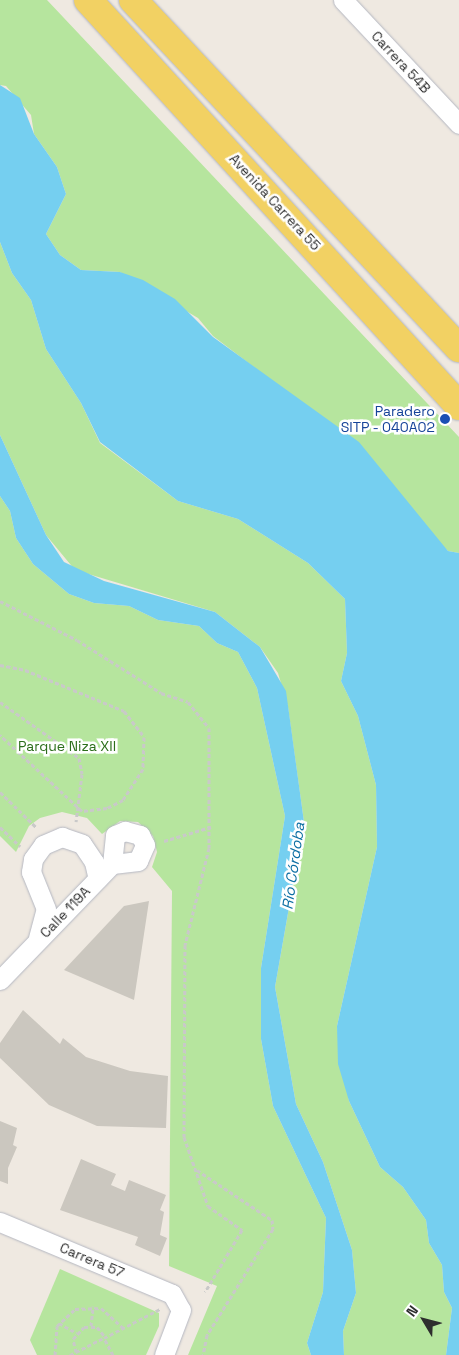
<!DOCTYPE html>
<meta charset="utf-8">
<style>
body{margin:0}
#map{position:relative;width:459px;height:1355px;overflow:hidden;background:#efe9e1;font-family:"Space Grotesk",sans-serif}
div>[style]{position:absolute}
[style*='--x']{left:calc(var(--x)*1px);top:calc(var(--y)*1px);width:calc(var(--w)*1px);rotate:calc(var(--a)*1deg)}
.green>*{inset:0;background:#b6e59e}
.water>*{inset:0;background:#75cff0}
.building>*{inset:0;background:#cbc7bf}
.path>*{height:3px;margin-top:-1.5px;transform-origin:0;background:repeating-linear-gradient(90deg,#c9c9c9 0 4px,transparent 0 6.5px)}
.roads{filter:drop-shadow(0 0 1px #b4b7c1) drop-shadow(0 0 1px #b4b7c1)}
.minor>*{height:19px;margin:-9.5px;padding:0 9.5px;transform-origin:9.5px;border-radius:9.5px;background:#fff}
.primary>*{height:28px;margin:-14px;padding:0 14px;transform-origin:14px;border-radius:14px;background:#f2d163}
.dots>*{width:14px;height:14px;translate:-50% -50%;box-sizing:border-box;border:2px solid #fff;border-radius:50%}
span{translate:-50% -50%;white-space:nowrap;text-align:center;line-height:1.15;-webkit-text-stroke:5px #fff;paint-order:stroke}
.street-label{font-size:14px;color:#2e2e2e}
.transit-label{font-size:14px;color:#164399}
.right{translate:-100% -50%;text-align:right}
.park-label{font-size:14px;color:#2c6e1b}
.water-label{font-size:15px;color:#0d6fa3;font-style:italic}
.north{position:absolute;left:399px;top:1295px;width:50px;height:50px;-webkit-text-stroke:4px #fff;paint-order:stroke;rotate:307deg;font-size:14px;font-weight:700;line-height:20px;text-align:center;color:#2e2e2e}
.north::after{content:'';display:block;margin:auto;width:18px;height:22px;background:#2e2e2e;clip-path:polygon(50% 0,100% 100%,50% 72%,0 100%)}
</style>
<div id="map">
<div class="green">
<i style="clip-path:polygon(0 0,47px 0,459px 437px,459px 553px,448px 551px,268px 378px,213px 336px,198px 318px,120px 272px,81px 270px,60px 255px,46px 234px,66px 194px,57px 167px,34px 134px,31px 115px,6px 86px,0 85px)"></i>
<i style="clip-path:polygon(0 242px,12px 273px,31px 300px,46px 349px,81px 403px,100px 443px,178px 501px,238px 519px,308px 563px,345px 599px,347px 653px,341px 681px,358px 716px,376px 785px,377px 847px,337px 1026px,349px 1101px,380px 1167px,403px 1187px,426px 1220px,429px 1243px,442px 1265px,444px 1292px,452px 1308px,446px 1355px,344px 1355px,343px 1331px,356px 1293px,352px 1250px,323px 1162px,296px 1104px,275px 987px,304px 822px,288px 707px,278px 673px,260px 647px,215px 612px,75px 570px,46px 535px,0 435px)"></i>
<i style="clip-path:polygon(0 496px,10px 511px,16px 538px,33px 564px,69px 594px,94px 603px,129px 606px,158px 620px,199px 626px,217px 643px,238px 652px,257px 688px,285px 816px,261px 968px,261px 1039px,273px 1106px,326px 1218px,323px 1292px,307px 1343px,311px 1355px,188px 1355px,217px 1286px,169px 1266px,172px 891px,152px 867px,157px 852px,153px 836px,138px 822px,120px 821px,102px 834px,87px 818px,62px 812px,40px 818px,29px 826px,16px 852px,0 836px)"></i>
<i style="clip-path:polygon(60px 1269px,159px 1313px,159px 1326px,146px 1355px,37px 1355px,30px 1340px)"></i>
</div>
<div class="water">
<i style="clip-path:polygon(0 85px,20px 98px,34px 134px,57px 167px,66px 194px,46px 234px,60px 255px,81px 270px,120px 272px,143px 280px,175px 299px,213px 337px,359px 442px,448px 551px,459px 553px,459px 1355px,446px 1355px,452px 1308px,444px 1292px,442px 1265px,429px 1243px,426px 1220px,403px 1187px,380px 1167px,349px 1101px,338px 1064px,337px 1026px,377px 847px,376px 785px,358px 716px,341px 681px,347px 653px,345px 599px,308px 563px,238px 519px,178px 501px,100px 442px,81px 403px,46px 349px,31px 300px,12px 273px,0 242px)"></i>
<i style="clip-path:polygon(0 435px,46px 535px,64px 562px,104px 581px,215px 612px,260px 647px,286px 691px,304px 822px,275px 987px,296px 1104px,323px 1162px,352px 1250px,356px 1293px,343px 1331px,344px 1355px,311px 1355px,307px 1343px,323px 1292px,326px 1218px,273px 1106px,261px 1039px,261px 968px,285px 816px,257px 688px,238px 652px,217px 643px,199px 626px,158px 620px,129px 606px,94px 603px,69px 594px,33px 564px,16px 538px,10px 511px,0 496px)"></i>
</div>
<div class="building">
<i style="clip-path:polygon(149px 901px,134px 1000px,64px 970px,124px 906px)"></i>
<i style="clip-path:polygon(23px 1010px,60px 1044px,63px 1038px,86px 1057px,130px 1071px,168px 1076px,166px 1128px,97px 1126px,49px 1105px,0 1058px,0 1043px)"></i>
<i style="clip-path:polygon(0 1121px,17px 1128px,13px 1145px,17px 1147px,8px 1168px,8px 1184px,0 1181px)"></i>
<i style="clip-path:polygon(81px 1159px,116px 1174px,111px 1185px,125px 1191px,129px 1180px,166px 1195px,160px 1210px,164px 1212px,160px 1235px,167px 1238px,160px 1256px,135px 1245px,138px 1237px,60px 1210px)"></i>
</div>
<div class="path">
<i style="--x:0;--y:601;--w:86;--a:26.9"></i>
<i style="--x:77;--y:640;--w:99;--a:32.2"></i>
<i style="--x:161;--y:693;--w:28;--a:18"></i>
<i style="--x:188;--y:702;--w:33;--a:51"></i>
<i style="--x:209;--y:728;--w:120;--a:90"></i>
<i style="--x:209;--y:848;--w:100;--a:103.9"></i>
<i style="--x:185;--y:945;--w:192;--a:90.3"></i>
<i style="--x:184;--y:1137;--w:73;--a:70.8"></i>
<i style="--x:208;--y:1206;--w:42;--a:35.2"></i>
<i style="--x:242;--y:1230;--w:72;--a:120.8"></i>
<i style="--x:0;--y:665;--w:25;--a:11"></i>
<i style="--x:25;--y:670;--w:107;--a:22.5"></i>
<i style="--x:124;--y:711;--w:33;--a:52"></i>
<i style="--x:144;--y:737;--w:32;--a:92"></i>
<i style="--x:143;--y:769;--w:37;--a:123"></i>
<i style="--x:123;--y:800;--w:18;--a:153"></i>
<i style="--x:107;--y:808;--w:25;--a:173"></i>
<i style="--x:82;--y:811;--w:112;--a:-137.2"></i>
<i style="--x:0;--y:702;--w:97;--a:35.3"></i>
<i style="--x:79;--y:758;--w:16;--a:79"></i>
<i style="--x:82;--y:774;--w:48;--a:97.1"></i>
<i style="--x:0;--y:792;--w:50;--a:44.2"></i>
<i style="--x:0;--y:827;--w:28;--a:44"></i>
<i style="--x:164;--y:841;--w:49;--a:-16.6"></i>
<i style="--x:197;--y:1170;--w:90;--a:33.7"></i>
<i style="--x:272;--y:1220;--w:9;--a:84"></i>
<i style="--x:273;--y:1229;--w:125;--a:121.9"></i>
<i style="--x:207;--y:1335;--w:20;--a:101"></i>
<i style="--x:59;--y:1323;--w:20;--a:30"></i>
<i style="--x:91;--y:1326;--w:20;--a:-84"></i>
<i style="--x:76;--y:1352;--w:13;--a:-103"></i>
<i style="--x:73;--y:1339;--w:16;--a:-47"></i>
<i style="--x:84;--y:1327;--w:13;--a:0"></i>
<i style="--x:97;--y:1327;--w:13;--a:51"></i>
<i style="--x:55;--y:1355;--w:29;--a:-86"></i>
<i style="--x:57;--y:1326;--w:25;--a:-43"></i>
<i style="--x:75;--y:1309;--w:26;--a:-2"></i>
<i style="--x:101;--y:1308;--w:30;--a:42"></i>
<i style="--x:70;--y:1355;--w:38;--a:-27"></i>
<i style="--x:113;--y:1355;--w:19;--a:-118"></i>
<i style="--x:104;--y:1338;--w:63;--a:-27.4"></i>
</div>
<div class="roads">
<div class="minor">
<i style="--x:343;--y:0;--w:170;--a:46.9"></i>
<i style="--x:38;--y:938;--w:30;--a:-75"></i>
<i style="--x:46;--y:909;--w:40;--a:-112"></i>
<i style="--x:31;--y:872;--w:13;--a:-81"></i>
<i style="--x:33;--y:859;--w:17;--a:-54"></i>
<i style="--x:43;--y:845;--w:21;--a:-23"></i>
<i style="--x:62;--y:837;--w:21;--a:19"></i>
<i style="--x:82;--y:844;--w:22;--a:56"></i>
<i style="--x:94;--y:862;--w:17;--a:77"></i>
<i style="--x:0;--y:980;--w:161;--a:-46"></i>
<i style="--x:112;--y:864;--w:29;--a:-84"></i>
<i style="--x:115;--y:835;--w:11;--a:-22"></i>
<i style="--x:125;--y:831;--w:16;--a:15"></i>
<i style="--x:140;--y:835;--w:11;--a:63"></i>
<i style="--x:145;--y:845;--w:17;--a:114"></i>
<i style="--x:138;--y:861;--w:26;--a:173"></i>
<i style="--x:0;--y:1222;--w:186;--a:22.7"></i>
<i style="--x:172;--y:1294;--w:18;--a:61"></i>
<i style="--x:181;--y:1310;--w:48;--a:110.7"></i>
</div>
<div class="primary">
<i style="--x:88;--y:0;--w:550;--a:47.58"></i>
<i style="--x:133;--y:0;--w:477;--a:46.9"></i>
</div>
</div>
<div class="dots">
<i style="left:445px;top:419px;background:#1a4fb4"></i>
</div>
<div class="street-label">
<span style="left:401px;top:62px;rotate:47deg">Carrera 54B</span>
<span style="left:275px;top:202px;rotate:47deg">Avenida Carrera 55</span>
<span style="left:65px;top:912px;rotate:-46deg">Calle 119A</span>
<span style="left:92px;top:1260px;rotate:23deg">Carrera 57</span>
</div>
<div class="transit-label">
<span class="right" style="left:435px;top:419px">Paradero<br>SITP - 040A02</span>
</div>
<div class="park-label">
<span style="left:67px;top:746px">Parque Niza XII</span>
</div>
<div class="water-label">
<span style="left:293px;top:866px;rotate:-82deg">Río Córdoba</span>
</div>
<div class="north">N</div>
</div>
